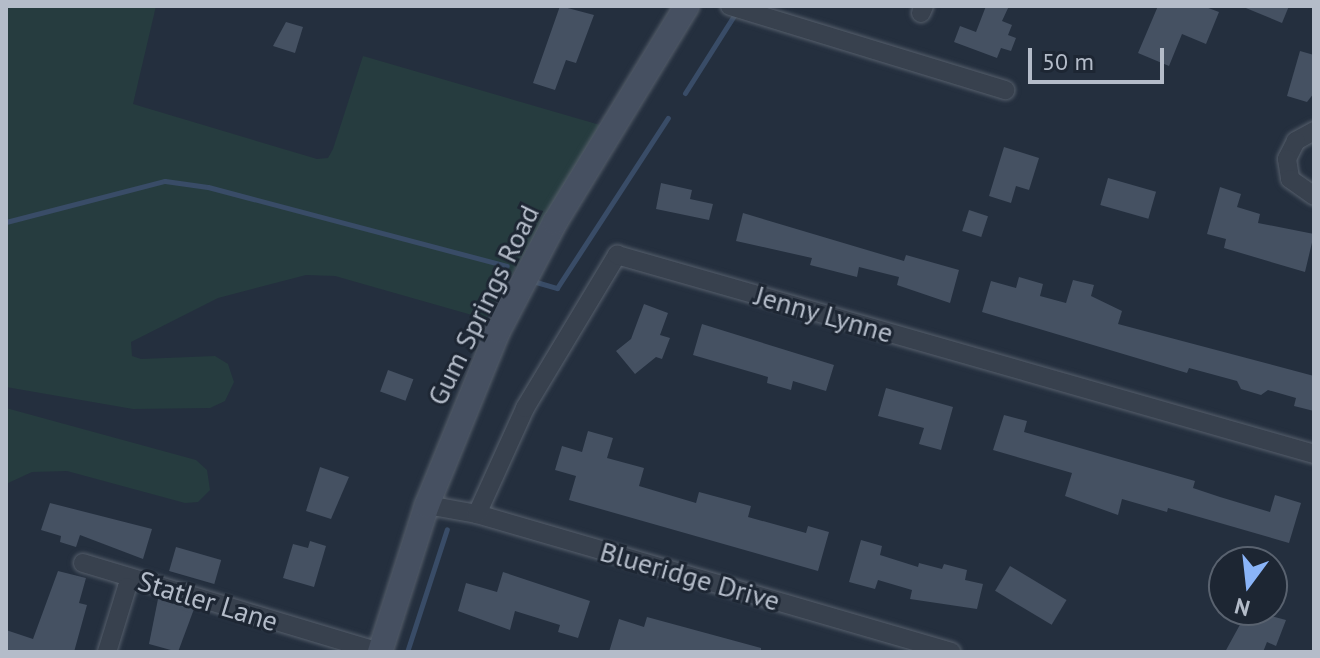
<!DOCTYPE html>
<style>
body{margin:0}
#map{position:relative;width:1320px;height:658px;overflow:hidden;background:#242f3e;font-family:"PT Sans",sans-serif}
div>[style]{position:absolute}
[style*='--x']{left:calc(var(--x)*1px);top:calc(var(--y)*1px);width:calc(var(--w)*1px);rotate:calc(var(--a)*1deg)}
.green>*{inset:0;background:#263c3f}
.stream>*{height:5px;margin:-2.5px;padding:0 2.5px;transform-origin:2.5px;border-radius:2.5px;background:#394c67}
.building>*{inset:0;background:#455162;transform-origin:0 0}
.roads{filter:drop-shadow(0 0 2px #565f6c) drop-shadow(0 0 2px #565f6c)}
.minor>*{height:18px;margin:-9px;padding:0 9px;transform-origin:9px;border-radius:9px;background:#38414e}
.secondary>*{height:24px;margin:-12px;padding:0 12px;transform-origin:12px;border-radius:12px;background:#465061}
span{translate:-50% -50%;white-space:nowrap;text-align:center;line-height:1.15;-webkit-text-stroke:6px #1d2633;paint-order:stroke}
.street-label{font-size:28px;color:#b4bcc9}
.frame{position:absolute;inset:0;border:8px solid #b4bcc9;pointer-events:none}
.north{position:absolute;left:1208px;top:546px;width:80px;height:80px;box-sizing:border-box;background:#1d2633;border:2px solid #59626f;border-radius:50%;rotate:195deg;font-size:22px;font-weight:700;line-height:32px;text-align:center;color:#b4bcc9}
.north::after{content:'';display:block;margin:auto;width:28px;height:36px;background:#8ab4f8;clip-path:polygon(50% 0,100% 100%,50% 72%,0 100%)}
.scale{position:absolute;left:1028px;top:48px;width:136px;height:36px;box-sizing:border-box;border:4px solid #b4bcc9;border-top:0;padding-left:10px;font-size:24px;line-height:28px;white-space:nowrap;color:#b4bcc9;-webkit-text-stroke:6px #1d2633;paint-order:stroke}
</style>
<div id="map">
<div class="green">
<i style="clip-path:polygon(6px 6px,156px 6px,133px 104px,317px 159px,328px 158px,333px 149px,363px 56px,600px 125px,486px 319px,335px 276px,306px 275px,218px 298px,131px 342px,132px 356px,141px 359px,215px 356px,228px 364px,234px 382px,225px 401px,210px 408px,133px 409px,6px 387px)"></i>
<i style="clip-path:polygon(6px 408px,196px 460px,207px 470px,210px 490px,198px 502px,185px 503px,67px 471px,32px 472px,6px 484px)"></i>
</div>
<div class="stream">
<i style="--x:685;--y:93;--w:93;--a:-57.7"></i>
<i style="--x:6;--y:222;--w:164;--a:-14.5"></i>
<i style="--x:165;--y:181;--w:43;--a:7.9"></i>
<i style="--x:208;--y:187;--w:309;--a:14.8"></i>
<i style="--x:536;--y:282;--w:22;--a:16"></i>
<i style="--x:557;--y:288;--w:203;--a:-56.9"></i>
<i style="--x:407;--y:652;--w:129;--a:-72"></i>
</div>
<div class="building">
<i style="clip-path:polygon(560px 6px,594px 15px,576px 63px,566px 60px,555px 90px,533px 83px)"></i>
<i style="clip-path:polygon(986px 6px,1009px 6px,1002px 21px,1012px 25px,1008px 35px,1016px 38px,1011px 51px,1001px 48px,997px 58px,954px 42px,960px 26px,976px 32px)"></i>
<i style="clip-path:polygon(1158px 6px,1203px 6px,1219px 12px,1206px 44px,1182px 34px,1169px 66px,1138px 53px)"></i>
<i style="clip-path:polygon(1241px 6px,1289px 6px,1282px 23px)"></i>
<i style="clip-path:polygon(286px 22px,303px 27px,295px 53px,273px 46px)"></i>
<i style="clip-path:polygon(1300px 51px,1314px 55px,1314px 93px,1307px 102px,1287px 96px)"></i>
<i style="clip-path:polygon(1004px 147px,1039px 158px,1029px 190px,1016px 186px,1011px 203px,989px 196px)"></i>
<i style="left:1108px;top:178px;width:50px;height:28px;rotate:16deg"></i>
<i style="clip-path:polygon(661px 183px,692px 190px,690px 199px,713px 204px,709px 220px,656px 209px)"></i>
<i style="clip-path:polygon(1220px 187px,1241px 194px,1237px 207px,1260px 214px,1258px 223px,1314px 234px,1305px 272px,1224px 248px,1226px 239px,1207px 234px)"></i>
<i style="left:969px;top:210px;width:20px;height:22px;rotate:18deg"></i>
<i style="clip-path:polygon(743px 213px,904px 261px,906px 255px,959px 270px,950px 303px,897px 285px,899px 277px,859px 267px,857px 277px,810px 265px,812px 258px,736px 241px)"></i>
<i style="clip-path:polygon(1019px 277px,1043px 284px,1040px 296px,1066px 303px,1073px 280px,1094px 285px,1091px 296px,1122px 311px,1118px 324px,1314px 376px,1314px 411px,1294px 406px,1296px 398px,1268px 390px,1261px 395px,1241px 389px,1237px 381px,1189px 368px,1187px 373px,982px 312px,991px 281px,1016px 288px)"></i>
<i style="clip-path:polygon(644px 304px,668px 313px,660px 335px,670px 338px,662px 359px,656px 357px,635px 374px,616px 351px,631px 339px)"></i>
<i style="clip-path:polygon(702px 324px,834px 365px,826px 391px,793px 381px,791px 390px,767px 383px,768px 377px,693px 355px)"></i>
<i style="left:388px;top:370px;width:27px;height:23px;rotate:20deg"></i>
<i style="clip-path:polygon(886px 388px,953px 407px,941px 450px,919px 444px,924px 428px,878px 416px)"></i>
<i style="clip-path:polygon(1004px 415px,1027px 421px,1024px 432px,1195px 481px,1193px 488px,1220px 497px,1270px 512px,1275px 495px,1301px 503px,1289px 543px,1168px 508px,1167px 512px,1122px 499px,1118px 515px,1065px 496px,1072px 473px,993px 450px)"></i>
<i style="clip-path:polygon(588px 431px,613px 438px,607px 458px,644px 468px,639px 486px,696px 503px,699px 492px,751px 506px,748px 517px,806px 533px,808px 526px,829px 532px,818px 571px,569px 500px,576px 476px,555px 470px,562px 446px,582px 452px)"></i>
<i style="clip-path:polygon(320px 467px,349px 477px,331px 519px,306px 511px)"></i>
<i style="clip-path:polygon(50px 503px,152px 529px,143px 559px,80px 535px,76px 547px,60px 542px,61px 536px,41px 530px)"></i>
<i style="clip-path:polygon(861px 540px,882px 546px,880px 555px,918px 567px,919px 563px,942px 569px,944px 564px,967px 570px,965px 580px,983px 584px,977px 609px,910px 599px,912px 590px,878px 580px,875px 589px,849px 582px)"></i>
<i style="clip-path:polygon(310px 541px,326px 546px,314px 587px,283px 578px,293px 544px,308px 548px)"></i>
<i style="left:176px;top:547px;width:47px;height:25px;rotate:16deg"></i>
<i style="left:1010px;top:566px;width:66px;height:29px;rotate:31deg"></i>
<i style="clip-path:polygon(58px 571px,86px 578px,79px 603px,87px 605px,74px 652px,6px 652px,6px 630px,33px 639px)"></i>
<i style="clip-path:polygon(503px 572px,590px 601px,578px 638px,558px 632px,560px 625px,515px 611px,510px 630px,458px 611px,466px 583px,497px 592px)"></i>
<i style="clip-path:polygon(158px 599px,194px 609px,178px 652px,149px 644px)"></i>
<i style="clip-path:polygon(1248px 610px,1286px 620px,1276px 646px,1267px 642px,1263px 652px,1225px 652px)"></i>
<i style="clip-path:polygon(647px 617px,761px 648px,761px 652px,609px 652px,619px 619px,644px 627px)"></i>
</div>
<div class="roads">
<div class="minor">
<i style="--x:730;--y:6;--w:288;--a:17"></i>
<i style="--x:921;--y:13;--w:8;--a:-67"></i>
<i style="--x:1314;--y:131;--w:21;--a:151"></i>
<i style="--x:1296;--y:141;--w:20;--a:117"></i>
<i style="--x:1287;--y:159;--w:20;--a:81"></i>
<i style="--x:1290;--y:179;--w:29;--a:35"></i>
<i style="--x:427;--y:505;--w:51;--a:10.2"></i>
<i style="--x:477;--y:514;--w:494;--a:16.2"></i>
<i style="--x:477;--y:514;--w:116;--a:-65.6"></i>
<i style="--x:525;--y:408;--w:179;--a:-59"></i>
<i style="--x:617;--y:255;--w:725;--a:15.93"></i>
<i style="--x:83;--y:563;--w:309;--a:16.7"></i>
<i style="--x:107;--y:652;--w:68;--a:-72.9"></i>
</div>
<div class="secondary">
<i style="--x:380;--y:652;--w:154;--a:-72.3"></i>
<i style="--x:427;--y:505;--w:188;--a:-67.8"></i>
<i style="--x:498;--y:331;--w:123;--a:-62.4"></i>
<i style="--x:555;--y:222;--w:253;--a:-58.6"></i>
</div>
</div>
<div class="street-label">
<span style="left:483px;top:305px;rotate:-64deg">Gum Springs Road</span>
<span style="left:824px;top:314px;rotate:16deg">Jenny Lynne</span>
<span style="left:690px;top:576px;rotate:16deg">Blueridge Drive</span>
<span style="left:208px;top:601px;rotate:17deg">Statler Lane</span>
</div>
<div class="frame"></div>
<div class="north">N</div>
<div class="scale">50 m</div>
</div>
